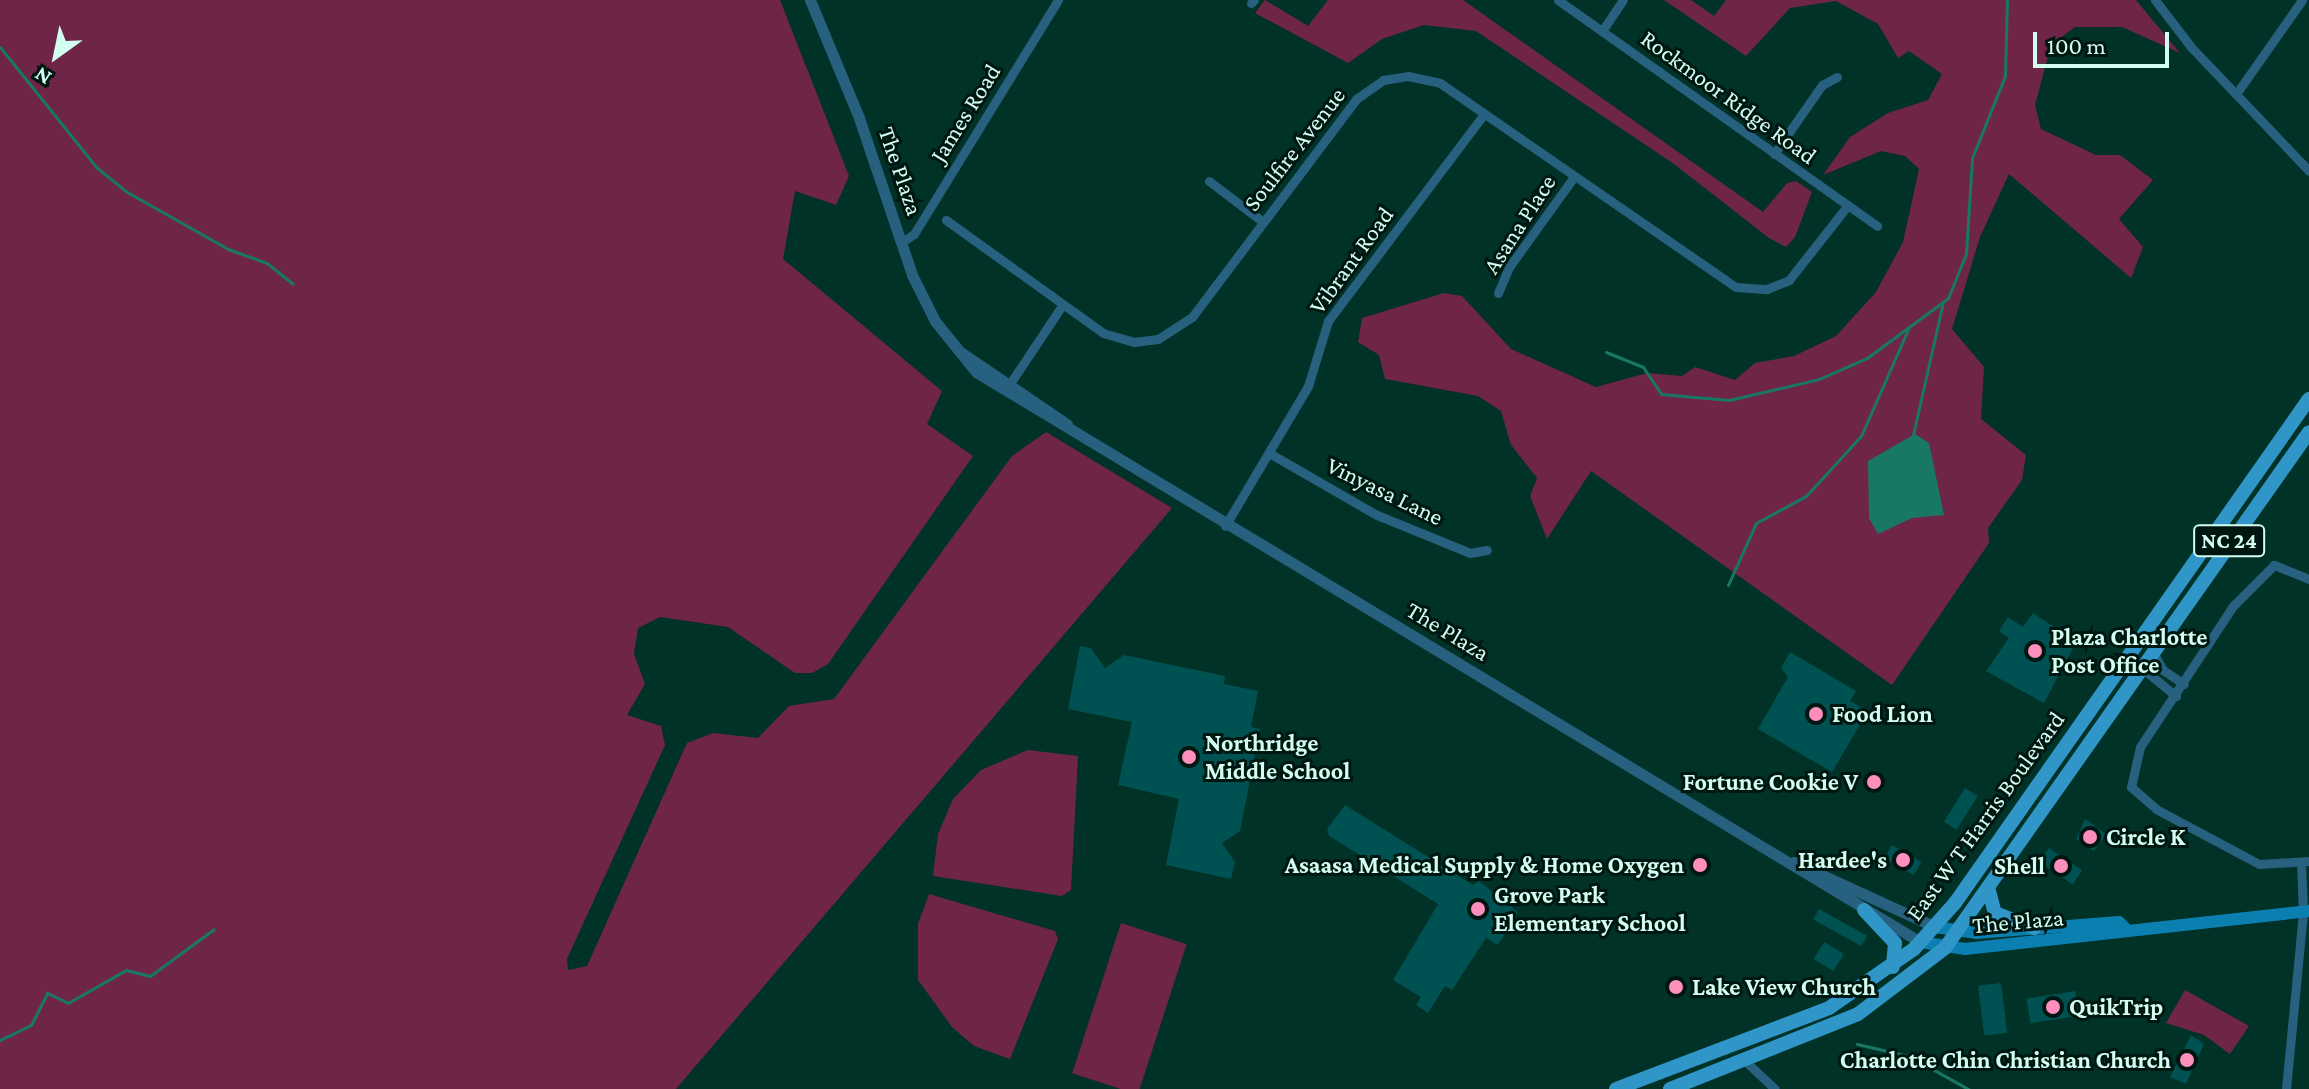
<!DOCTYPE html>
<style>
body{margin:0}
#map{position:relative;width:2309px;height:1089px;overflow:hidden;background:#003227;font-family:"Crimson Pro",serif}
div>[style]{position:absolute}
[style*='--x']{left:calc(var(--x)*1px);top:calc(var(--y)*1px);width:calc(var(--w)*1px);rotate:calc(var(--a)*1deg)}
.green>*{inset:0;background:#6f2547;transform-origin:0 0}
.water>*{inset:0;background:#197864}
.stream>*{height:3px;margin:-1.5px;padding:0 1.5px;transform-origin:1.5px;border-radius:1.5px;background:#197864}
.building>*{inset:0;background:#005151;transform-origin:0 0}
.minor>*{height:9px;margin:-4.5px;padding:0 4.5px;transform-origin:4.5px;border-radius:4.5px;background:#27617f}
.tertiary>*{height:11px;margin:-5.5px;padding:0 5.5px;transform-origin:5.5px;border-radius:5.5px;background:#27617f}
.secondary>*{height:12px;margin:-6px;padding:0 6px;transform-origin:6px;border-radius:6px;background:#0a7fb0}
.primary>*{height:14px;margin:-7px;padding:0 7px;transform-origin:7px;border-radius:7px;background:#3095c7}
.dots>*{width:22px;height:22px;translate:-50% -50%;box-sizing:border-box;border:4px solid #001711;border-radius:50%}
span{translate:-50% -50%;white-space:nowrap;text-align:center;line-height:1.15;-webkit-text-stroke:6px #001711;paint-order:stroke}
.shield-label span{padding:2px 6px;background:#001711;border:2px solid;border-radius:6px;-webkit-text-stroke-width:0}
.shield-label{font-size:22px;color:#d3fdf0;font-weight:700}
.street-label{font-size:24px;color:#d3fdf0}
.poi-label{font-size:24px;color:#d3fdf0;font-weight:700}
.left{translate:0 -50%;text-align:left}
.right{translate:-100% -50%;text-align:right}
.north{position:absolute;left:16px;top:16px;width:80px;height:80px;-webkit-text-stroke:6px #001711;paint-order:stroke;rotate:213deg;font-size:22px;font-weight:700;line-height:32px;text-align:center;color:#d3fdf0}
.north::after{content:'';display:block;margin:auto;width:28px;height:36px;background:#d3fdf0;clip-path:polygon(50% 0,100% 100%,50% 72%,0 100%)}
.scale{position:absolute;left:2033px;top:32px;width:136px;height:36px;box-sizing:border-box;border:4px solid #d3fdf0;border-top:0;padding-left:10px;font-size:24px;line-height:28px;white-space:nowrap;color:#d3fdf0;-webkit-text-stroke:6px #001711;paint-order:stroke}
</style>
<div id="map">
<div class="green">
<i style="clip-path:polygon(0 0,780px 0,849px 176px,836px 205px,795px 191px,783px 259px,942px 391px,927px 424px,973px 456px,828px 664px,812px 673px,795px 673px,728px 627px,660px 617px,638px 628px,634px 654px,645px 684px,627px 715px,661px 726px,665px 745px,567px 959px,568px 970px,587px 966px,687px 743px,713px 733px,758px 738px,789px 706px,834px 699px,1012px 456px,1046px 432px,1172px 508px,676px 1089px,0 1089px)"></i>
<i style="clip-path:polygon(1265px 0,1308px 26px,1328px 0,1463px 0,1763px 212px,1787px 183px,1796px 181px,1812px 192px,1795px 237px,1786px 247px,1769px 238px,1674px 164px,1476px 31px,1424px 25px,1382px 39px,1348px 63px,1255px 13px)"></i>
<i style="clip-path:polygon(1664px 0,1691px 0,1714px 16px,1726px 0,2136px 0,2180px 53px,2122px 27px,2075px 27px,2051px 45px,2035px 105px,2041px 129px,2096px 155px,2120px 155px,2153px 180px,2119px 219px,2143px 247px,2131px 278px,2009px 174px,1980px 237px,1952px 329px,1984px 367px,1981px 419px,2026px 455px,2022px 480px,1988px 528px,1989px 543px,1892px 685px,1591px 471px,1547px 539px,1530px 496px,1537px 478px,1511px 445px,1501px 411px,1478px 396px,1385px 379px,1379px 355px,1358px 342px,1362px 318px,1444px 293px,1462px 296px,1511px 349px,1596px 387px,1647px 373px,1682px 376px,1695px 367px,1735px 380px,1755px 363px,1794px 356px,1836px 336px,1876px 292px,1903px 242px,1919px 169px,1905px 156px,1881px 151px,1823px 175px,1850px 137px,1888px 113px,1928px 100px,1942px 74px,1909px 51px,1898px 58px,1878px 24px,1836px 1px,1790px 8px,1746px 56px)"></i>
<i style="clip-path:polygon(1028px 750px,1078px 756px,1071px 890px,1062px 896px,933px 876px,938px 834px,953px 799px,981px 770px)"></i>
<i style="clip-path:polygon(929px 894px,1055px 931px,1058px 939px,1010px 1059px,974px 1046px,952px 1027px,918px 980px,918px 924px)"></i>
<i style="left:1121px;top:923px;width:69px;height:158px;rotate:18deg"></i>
<i style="clip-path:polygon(2185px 990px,2249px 1026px,2230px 1054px,2204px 1035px,2166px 1023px)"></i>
</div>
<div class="water">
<i style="clip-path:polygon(1915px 434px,1929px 443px,1944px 515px,1912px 518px,1878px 534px,1869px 518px,1868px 461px)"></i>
</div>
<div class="stream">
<i style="--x:0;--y:47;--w:154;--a:51.3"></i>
<i style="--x:96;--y:167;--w:40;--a:39"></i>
<i style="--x:127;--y:192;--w:116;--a:29.4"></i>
<i style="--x:228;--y:249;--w:41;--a:19.7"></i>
<i style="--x:267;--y:263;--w:33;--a:39"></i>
<i style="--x:1606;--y:352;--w:40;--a:22"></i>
<i style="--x:1643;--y:367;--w:32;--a:56"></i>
<i style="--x:1661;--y:394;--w:68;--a:5"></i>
<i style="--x:1729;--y:400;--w:92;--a:-13.1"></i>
<i style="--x:1819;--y:379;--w:52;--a:-23.6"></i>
<i style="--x:1867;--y:358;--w:101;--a:-36.5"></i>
<i style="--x:1948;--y:298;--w:48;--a:-67.8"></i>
<i style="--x:1966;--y:254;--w:96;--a:-86.4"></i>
<i style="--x:1972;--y:158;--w:88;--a:-68.1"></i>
<i style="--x:2005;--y:76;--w:76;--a:-88.5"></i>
<i style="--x:1913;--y:435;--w:136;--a:-77.3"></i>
<i style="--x:1728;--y:585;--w:68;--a:-65.7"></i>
<i style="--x:1756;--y:523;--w:57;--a:-28.4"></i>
<i style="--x:1806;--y:496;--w:81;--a:-47.5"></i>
<i style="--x:1861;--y:436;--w:119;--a:-66.2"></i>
<i style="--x:0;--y:1040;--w:34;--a:-26"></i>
<i style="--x:31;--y:1025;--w:36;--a:-63"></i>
<i style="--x:47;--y:993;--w:23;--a:25"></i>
<i style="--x:68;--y:1003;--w:67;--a:-29.6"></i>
<i style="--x:126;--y:970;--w:25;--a:14"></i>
<i style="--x:150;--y:976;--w:79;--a:-36.3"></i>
<i style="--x:1857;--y:1044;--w:53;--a:13"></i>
<i style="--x:1909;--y:1056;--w:68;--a:29.2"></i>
</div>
<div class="building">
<i style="clip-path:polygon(2033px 613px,2076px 642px,2044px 703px,1986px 671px,2009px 638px,1999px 631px,2008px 617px,2023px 627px)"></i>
<i style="clip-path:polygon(1080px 646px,1091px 648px,1105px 668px,1124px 655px,1225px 676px,1224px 684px,1258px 691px,1251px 727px,1260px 729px,1240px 831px,1222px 843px,1235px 862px,1231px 879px,1166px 865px,1179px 799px,1118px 785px,1132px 722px,1068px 709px)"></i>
<i style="clip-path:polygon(1790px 652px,1856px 691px,1850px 701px,1868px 711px,1832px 772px,1758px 729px,1788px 677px,1781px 668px)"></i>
<i style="left:1965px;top:788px;width:15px;height:40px;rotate:32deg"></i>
<i style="clip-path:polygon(1345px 805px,1473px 885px,1479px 881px,1518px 912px,1498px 945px,1486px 938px,1452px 990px,1445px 986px,1428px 1013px,1416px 1005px,1421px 997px,1393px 980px,1438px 904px,1329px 836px,1327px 829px)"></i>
<i style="clip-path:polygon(2085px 819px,2106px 834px,2094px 851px,2076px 839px)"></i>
<i style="left:1892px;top:845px;width:34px;height:15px;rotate:30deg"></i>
<i style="left:2049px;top:848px;width:40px;height:17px;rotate:34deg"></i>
<i style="left:1819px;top:909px;width:55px;height:12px;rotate:29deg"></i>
<i style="left:1824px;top:942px;width:23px;height:20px;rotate:31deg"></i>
<i style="left:2001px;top:983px;width:50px;height:23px;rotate:83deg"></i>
<i style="left:2075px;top:991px;width:25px;height:49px;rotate:81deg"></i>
<i style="clip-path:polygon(2191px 1035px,2204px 1044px,2186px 1084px,2170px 1077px)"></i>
</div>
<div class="minor">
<i style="--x:1558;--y:0;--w:391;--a:35.3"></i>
<i style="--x:2155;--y:0;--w:59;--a:52.5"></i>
<i style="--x:2191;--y:47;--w:171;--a:46.4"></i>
<i style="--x:1251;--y:3;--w:4;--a:-45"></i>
<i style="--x:1602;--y:31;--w:37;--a:-56"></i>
<i style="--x:2236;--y:94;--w:115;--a:-54.9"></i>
<i style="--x:1774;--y:154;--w:84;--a:-55.2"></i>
<i style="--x:1822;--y:85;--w:17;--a:-28"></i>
<i style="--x:1209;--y:181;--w:68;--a:37.2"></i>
<i style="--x:946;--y:220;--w:193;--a:35.7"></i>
<i style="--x:1103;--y:333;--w:32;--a:16"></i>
<i style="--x:1134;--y:342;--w:24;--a:-7"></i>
<i style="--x:1158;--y:339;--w:40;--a:-32.9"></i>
<i style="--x:1192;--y:317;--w:273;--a:-53"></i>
<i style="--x:1356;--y:99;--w:33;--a:-35"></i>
<i style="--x:1383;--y:80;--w:25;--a:-9"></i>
<i style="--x:1408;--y:76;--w:33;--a:12"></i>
<i style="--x:1440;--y:83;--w:359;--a:34.6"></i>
<i style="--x:1736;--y:287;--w:31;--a:4"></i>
<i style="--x:1767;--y:289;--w:24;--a:-22"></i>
<i style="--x:1789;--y:280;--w:95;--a:-51.8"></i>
<i style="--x:902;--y:242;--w:14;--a:-34"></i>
<i style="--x:914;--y:234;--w:275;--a:-58.4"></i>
<i style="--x:1498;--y:293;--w:28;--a:-67"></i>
<i style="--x:1509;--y:267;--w:111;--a:-54.2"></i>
<i style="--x:1009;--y:385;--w:97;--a:-56.3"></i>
<i style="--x:1269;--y:453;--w:125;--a:29.9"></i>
<i style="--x:1377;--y:515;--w:100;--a:22.2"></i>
<i style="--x:1470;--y:553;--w:17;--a:-10"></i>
<i style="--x:1225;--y:526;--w:163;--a:-59.3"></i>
<i style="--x:1308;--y:386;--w:68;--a:-72.9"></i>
<i style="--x:1328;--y:321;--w:259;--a:-53"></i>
<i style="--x:2309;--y:579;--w:38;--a:-158"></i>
<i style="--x:2274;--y:565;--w:58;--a:135"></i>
<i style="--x:2233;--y:606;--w:169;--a:123.4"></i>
<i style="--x:2140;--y:747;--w:41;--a:102.7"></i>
<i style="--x:2131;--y:787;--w:33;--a:41"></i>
<i style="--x:2156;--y:809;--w:117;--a:28.1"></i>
<i style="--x:2259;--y:864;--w:50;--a:-3.4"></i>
<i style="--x:2153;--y:652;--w:21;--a:61"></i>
<i style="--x:2163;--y:670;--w:25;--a:34"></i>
<i style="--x:2126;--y:655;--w:65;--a:39.4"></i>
<i style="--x:1744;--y:1060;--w:42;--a:43.1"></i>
<i style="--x:2286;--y:1089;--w:179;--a:-84.5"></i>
<i style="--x:2303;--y:911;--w:48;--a:-92.4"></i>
</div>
<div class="tertiary">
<i style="--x:810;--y:0;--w:128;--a:67.4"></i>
<i style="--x:859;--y:118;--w:166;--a:71.3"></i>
<i style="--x:912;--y:275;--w:51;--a:63.4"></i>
<i style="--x:935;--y:321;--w:65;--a:51.2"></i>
<i style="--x:976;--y:372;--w:1103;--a:31.12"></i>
<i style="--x:962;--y:353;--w:127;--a:34.1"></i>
<i style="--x:1794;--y:862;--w:155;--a:24.7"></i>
</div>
<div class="secondary">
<i style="--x:1935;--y:927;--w:41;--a:8.3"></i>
<i style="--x:1976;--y:933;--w:143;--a:-4.4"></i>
<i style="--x:2119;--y:922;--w:10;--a:45"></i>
<i style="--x:1920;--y:942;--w:46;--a:8.8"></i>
<i style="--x:1965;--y:949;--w:346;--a:-6.3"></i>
</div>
<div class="primary">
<i style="--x:1989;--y:891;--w:23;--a:75"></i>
<i style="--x:1995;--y:913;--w:42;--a:21"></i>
<i style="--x:1864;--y:910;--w:45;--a:46.8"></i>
<i style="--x:1895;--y:943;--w:24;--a:95"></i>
<i style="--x:1616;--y:1089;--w:228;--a:-20.8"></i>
<i style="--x:1829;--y:1008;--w:103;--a:-34.8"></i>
<i style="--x:1914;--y:949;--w:62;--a:-48.3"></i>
<i style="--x:1955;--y:903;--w:616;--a:-54.92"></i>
<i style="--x:1670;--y:1089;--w:202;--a:-21.7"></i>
<i style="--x:1858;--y:1014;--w:109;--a:-37.2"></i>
<i style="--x:1945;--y:948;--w:631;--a:-54.8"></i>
</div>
<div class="dots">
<i style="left:2035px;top:651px;background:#fe8ebc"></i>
<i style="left:1816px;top:714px;background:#fe8ebc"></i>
<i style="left:1189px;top:757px;background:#fe8ebc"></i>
<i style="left:1874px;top:782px;background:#fe8ebc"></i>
<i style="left:2090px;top:837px;background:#fe8ebc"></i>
<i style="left:1903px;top:860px;background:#fe8ebc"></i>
<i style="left:1700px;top:865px;background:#fe8ebc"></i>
<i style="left:2061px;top:866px;background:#fe8ebc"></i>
<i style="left:1478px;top:909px;background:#fe8ebc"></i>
<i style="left:1676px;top:987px;background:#fe8ebc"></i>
<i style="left:2053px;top:1007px;background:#fe8ebc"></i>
<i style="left:2187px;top:1060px;background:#fe8ebc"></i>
</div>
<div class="shield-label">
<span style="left:2229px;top:541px">NC 24</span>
</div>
<div class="street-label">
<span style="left:1729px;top:97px;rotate:36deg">Rockmoor Ridge Road</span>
<span style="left:965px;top:113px;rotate:-58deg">James Road</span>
<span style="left:1294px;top:149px;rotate:-52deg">Soulfire Avenue</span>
<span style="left:901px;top:171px;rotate:71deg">The Plaza</span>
<span style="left:1519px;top:224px;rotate:-57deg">Asana Place</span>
<span style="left:1351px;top:260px;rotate:-54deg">Vibrant Road</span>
<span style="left:1385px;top:491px;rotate:26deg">Vinyasa Lane</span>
<span style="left:1448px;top:631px;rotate:31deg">The Plaza</span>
<span style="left:1985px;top:816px;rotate:-54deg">East W T Harris Boulevard</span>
<span style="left:2018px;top:921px;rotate:-5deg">The Plaza</span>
</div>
<div class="poi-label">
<span class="left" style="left:2051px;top:651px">Plaza Charlotte<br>Post Office</span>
<span class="left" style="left:1832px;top:714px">Food Lion</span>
<span class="left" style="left:1205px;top:757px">Northridge<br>Middle School</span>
<span class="right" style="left:1858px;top:782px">Fortune Cookie V</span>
<span class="left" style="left:2106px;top:837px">Circle K</span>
<span class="right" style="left:1887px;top:860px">Hardee's</span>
<span class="right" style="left:1684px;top:865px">Asaasa Medical Supply &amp; Home Oxygen</span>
<span class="right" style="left:2045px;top:866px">Shell</span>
<span class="left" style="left:1494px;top:909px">Grove Park<br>Elementary School</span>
<span class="left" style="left:1692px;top:987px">Lake View Church</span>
<span class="left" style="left:2069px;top:1007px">QuikTrip</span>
<span class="right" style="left:2171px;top:1060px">Charlotte Chin Christian Church</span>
</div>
<div class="north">N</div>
<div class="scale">100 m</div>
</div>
